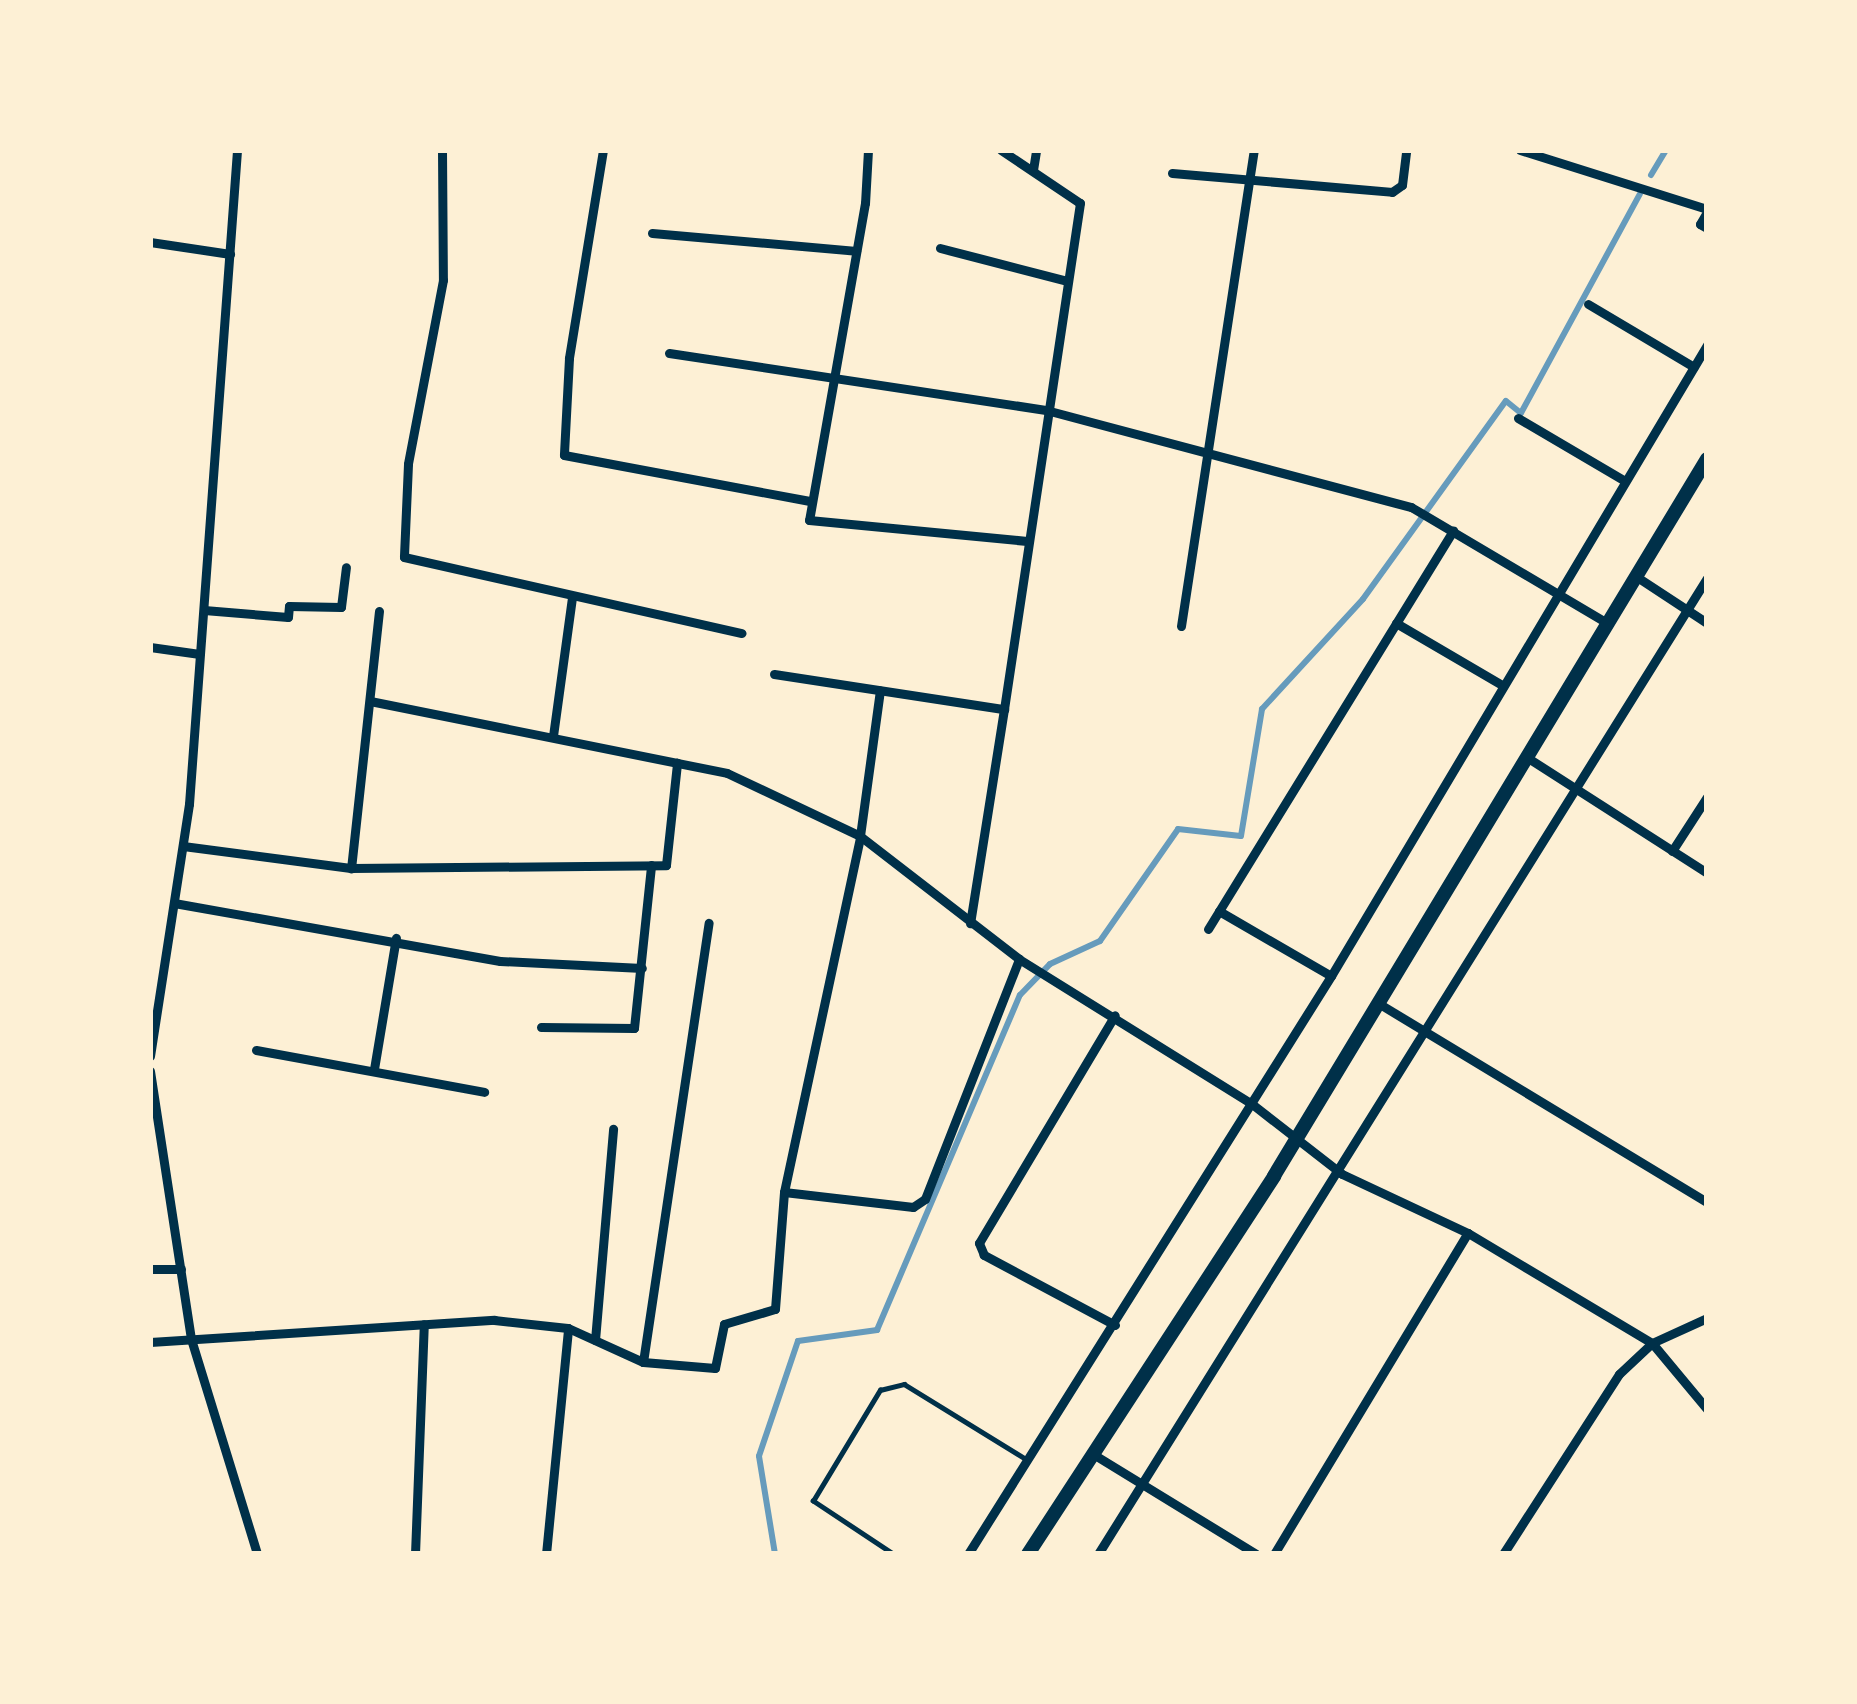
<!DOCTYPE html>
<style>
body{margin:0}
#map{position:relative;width:1857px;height:1704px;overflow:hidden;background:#fdf0d5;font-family:Barlow,sans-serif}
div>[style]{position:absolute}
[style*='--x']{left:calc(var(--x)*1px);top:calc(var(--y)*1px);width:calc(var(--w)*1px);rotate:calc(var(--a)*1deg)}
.stream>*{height:6px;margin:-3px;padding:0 3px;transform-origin:3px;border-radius:3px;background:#669bbc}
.service>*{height:4.5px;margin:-2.25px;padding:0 2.25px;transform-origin:2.25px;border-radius:2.25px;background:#003049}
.minor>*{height:9px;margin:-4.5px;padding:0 4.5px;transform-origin:4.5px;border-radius:4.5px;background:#003049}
.secondary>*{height:14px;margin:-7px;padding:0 7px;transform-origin:7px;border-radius:7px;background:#003049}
span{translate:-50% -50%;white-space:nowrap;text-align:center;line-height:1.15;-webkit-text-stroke:10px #fdf0d5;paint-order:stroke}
.frame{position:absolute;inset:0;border:153px solid #fdf0d5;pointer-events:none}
</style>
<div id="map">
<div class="stream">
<i style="--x:1651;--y:175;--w:29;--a:-59"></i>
<i style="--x:775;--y:1554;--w:99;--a:-99.3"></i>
<i style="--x:759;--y:1456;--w:121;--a:-71.3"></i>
<i style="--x:798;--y:1341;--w:80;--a:-7.9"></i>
<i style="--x:877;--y:1330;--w:364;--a:-66.9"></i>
<i style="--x:1020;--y:995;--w:43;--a:-45.9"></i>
<i style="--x:1050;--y:964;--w:55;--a:-24.7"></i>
<i style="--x:1100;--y:941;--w:136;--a:-55.1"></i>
<i style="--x:1178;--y:829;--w:63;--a:6.3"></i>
<i style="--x:1241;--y:836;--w:129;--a:-80.6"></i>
<i style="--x:1262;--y:709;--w:149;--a:-47.4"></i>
<i style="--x:1363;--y:599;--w:244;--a:-54.2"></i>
<i style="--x:1506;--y:401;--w:19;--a:39"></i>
<i style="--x:1521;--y:413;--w:249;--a:-61.5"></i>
</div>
<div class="service">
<i style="--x:893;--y:1554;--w:96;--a:-146.5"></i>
<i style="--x:813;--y:1501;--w:130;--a:-58.9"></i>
<i style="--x:880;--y:1390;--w:25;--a:-14"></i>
<i style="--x:904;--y:1384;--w:143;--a:31.6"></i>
</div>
<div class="minor">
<i style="--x:442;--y:150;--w:130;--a:89.6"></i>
<i style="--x:443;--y:280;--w:187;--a:100.8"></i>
<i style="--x:408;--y:464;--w:93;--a:92.5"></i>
<i style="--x:404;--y:557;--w:346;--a:12.7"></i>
<i style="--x:603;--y:150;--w:211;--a:99.3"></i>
<i style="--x:569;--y:358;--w:97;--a:93"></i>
<i style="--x:564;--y:455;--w:250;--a:10.6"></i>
<i style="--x:868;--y:150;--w:53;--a:93.2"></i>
<i style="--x:865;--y:203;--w:322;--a:100"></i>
<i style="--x:809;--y:520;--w:219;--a:5.5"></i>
<i style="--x:1001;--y:150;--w:95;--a:33.9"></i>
<i style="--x:1080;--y:203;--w:512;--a:98.54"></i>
<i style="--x:1520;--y:150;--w:196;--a:17.5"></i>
<i style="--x:1033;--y:170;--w:20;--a:-81"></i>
<i style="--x:1172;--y:173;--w:221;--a:4.9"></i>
<i style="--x:1392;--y:192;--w:12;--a:-35"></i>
<i style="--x:1402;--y:185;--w:35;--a:-83"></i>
<i style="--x:1707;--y:212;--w:14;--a:120"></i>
<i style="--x:1700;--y:224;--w:8;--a:30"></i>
<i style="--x:652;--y:233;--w:205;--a:5"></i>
<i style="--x:150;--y:242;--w:81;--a:8.5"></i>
<i style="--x:940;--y:248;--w:132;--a:14.5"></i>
<i style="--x:1588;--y:304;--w:123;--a:30.7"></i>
<i style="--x:669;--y:353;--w:381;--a:8.6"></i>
<i style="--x:1046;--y:410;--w:378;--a:14.9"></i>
<i style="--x:1411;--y:507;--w:230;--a:30.6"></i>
<i style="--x:1518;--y:418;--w:124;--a:30.5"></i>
<i style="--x:1637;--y:577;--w:84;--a:33.3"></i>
<i style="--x:204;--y:610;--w:84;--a:4.8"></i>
<i style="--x:288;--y:617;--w:11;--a:-85"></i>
<i style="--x:289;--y:606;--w:52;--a:1.1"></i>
<i style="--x:341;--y:607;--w:40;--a:-82.9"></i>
<i style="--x:379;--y:611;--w:259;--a:96.2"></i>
<i style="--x:351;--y:868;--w:315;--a:-0.5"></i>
<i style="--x:666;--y:865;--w:103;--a:-83.8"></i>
<i style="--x:1396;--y:623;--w:123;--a:30.3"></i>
<i style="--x:1181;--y:626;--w:482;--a:-81.3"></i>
<i style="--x:150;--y:647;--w:50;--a:8"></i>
<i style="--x:774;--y:674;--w:233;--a:8.7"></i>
<i style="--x:1004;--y:709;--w:217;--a:99"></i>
<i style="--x:370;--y:701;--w:364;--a:11.4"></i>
<i style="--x:727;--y:773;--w:147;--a:25.3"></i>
<i style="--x:860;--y:836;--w:201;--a:37.7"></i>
<i style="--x:1019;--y:959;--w:274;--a:31.9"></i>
<i style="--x:1252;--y:1104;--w:114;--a:37.9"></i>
<i style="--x:1342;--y:1174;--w:139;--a:25.1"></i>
<i style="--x:1468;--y:1233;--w:214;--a:30.9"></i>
<i style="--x:1652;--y:1343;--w:86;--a:50.2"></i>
<i style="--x:553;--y:736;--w:139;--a:-82.2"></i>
<i style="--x:1528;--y:758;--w:213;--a:32.7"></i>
<i style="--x:183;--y:846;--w:169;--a:7.5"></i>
<i style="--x:1672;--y:851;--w:64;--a:-57.1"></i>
<i style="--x:174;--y:903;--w:331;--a:10.1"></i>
<i style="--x:500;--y:961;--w:142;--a:2.8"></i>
<i style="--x:1219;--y:911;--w:129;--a:30.1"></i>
<i style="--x:1208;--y:929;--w:468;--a:-58.4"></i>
<i style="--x:1378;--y:1003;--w:385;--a:31.2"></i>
<i style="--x:541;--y:1027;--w:93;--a:0.6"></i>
<i style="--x:634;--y:1028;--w:164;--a:-84"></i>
<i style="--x:256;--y:1050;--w:232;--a:10.4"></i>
<i style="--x:150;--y:1056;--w:255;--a:-81.2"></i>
<i style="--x:189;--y:804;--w:656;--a:-85.8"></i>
<i style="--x:374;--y:1069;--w:133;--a:-80.5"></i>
<i style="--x:150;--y:1071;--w:271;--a:81.3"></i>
<i style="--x:191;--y:1339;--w:225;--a:72.9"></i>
<i style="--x:784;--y:1192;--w:130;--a:6.6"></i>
<i style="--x:913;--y:1207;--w:14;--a:-34"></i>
<i style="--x:925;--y:1199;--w:258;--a:-68.6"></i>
<i style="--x:150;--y:1269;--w:31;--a:0"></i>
<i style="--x:1115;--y:1325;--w:149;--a:-151.9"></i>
<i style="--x:984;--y:1255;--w:13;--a:-113"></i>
<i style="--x:979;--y:1243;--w:265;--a:-59.2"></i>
<i style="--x:595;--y:1340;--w:212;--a:-85.1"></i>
<i style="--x:150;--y:1342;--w:345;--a:-3.7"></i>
<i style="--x:494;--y:1320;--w:74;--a:6.2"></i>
<i style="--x:568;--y:1328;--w:82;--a:24.4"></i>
<i style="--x:643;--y:1362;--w:72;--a:4.8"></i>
<i style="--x:715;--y:1368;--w:45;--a:-78.4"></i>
<i style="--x:724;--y:1324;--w:53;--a:-16.4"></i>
<i style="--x:775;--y:1309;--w:117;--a:-85.6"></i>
<i style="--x:784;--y:1192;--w:364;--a:-77.9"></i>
<i style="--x:860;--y:836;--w:147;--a:-82.2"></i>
<i style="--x:643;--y:1362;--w:444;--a:-81.5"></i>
<i style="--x:1093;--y:1454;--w:191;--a:31.5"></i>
<i style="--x:415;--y:1554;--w:230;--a:-87.8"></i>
<i style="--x:546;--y:1554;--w:227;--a:-84.4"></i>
<i style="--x:968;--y:1554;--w:683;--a:-57.87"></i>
<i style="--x:1331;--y:976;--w:735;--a:-59.21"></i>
<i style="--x:1098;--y:1554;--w:1150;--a:-58.04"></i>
<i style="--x:1274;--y:1554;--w:375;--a:-58.9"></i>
<i style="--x:1503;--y:1554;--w:214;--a:-57.2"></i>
<i style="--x:1619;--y:1374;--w:45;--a:-43.2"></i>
<i style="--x:1652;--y:1343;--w:60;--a:-24.4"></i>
</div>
<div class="secondary">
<i style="--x:1028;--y:1554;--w:451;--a:-56.9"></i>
<i style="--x:1274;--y:1176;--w:838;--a:-58.87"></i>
</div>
<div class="frame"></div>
</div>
